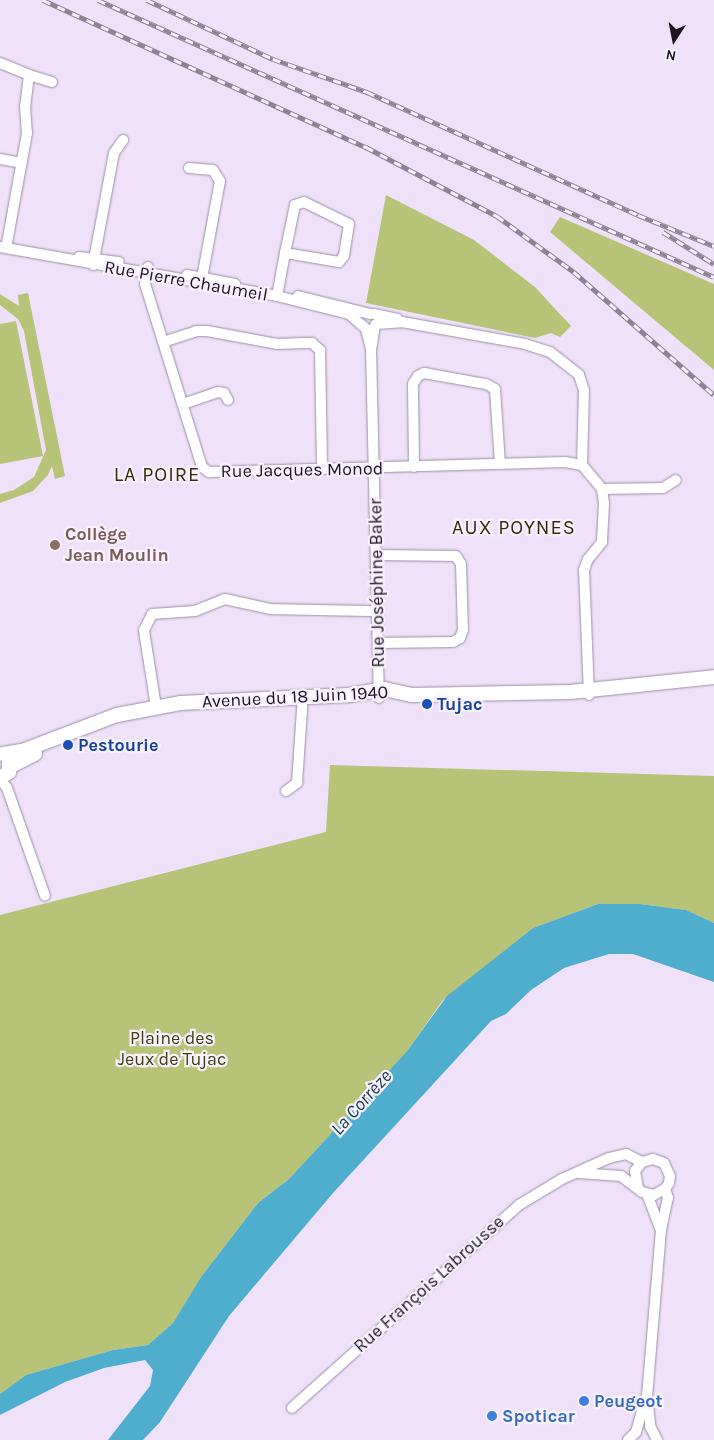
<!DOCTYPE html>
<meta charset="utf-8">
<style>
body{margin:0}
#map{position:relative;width:714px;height:1440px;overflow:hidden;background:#eee1f9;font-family:Karla,sans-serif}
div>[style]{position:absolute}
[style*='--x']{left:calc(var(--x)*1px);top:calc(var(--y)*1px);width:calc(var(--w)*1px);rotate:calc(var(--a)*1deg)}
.green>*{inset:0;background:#b7c377}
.water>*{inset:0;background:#4fadcd}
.roads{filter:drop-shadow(0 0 1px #9b8fa6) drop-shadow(0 0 1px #9b8fa6)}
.street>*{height:10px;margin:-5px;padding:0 5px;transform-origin:5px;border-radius:5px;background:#fff}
.secondary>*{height:14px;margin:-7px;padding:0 7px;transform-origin:7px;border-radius:7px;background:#fff}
.rail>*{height:4.5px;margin-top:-2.25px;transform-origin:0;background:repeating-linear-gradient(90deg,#f8f0ff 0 8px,#8d8394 0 16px);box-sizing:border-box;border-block:1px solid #8d8394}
.dots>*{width:14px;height:14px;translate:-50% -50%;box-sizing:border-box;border:2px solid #f8f0ff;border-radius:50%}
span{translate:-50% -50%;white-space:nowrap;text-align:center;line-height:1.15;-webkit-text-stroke:4.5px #f8f0ff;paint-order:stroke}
.street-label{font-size:18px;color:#1c171f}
.education-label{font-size:18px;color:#785e54;font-weight:700}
.left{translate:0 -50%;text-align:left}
.transit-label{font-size:18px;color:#164399;font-weight:700}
.park-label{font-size:18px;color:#3c4206}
.shop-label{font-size:18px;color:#366cbe;font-weight:700}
.water-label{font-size:19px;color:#16404e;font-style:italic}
.quarter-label{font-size:20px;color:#302e03;letter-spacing:1px}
.north{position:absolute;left:649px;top:15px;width:50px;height:50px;-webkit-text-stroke:4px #f8f0ff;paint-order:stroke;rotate:191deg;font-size:14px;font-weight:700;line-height:20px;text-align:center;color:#1c171f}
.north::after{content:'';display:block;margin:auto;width:18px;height:22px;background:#1c171f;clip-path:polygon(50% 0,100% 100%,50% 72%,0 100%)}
</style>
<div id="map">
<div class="green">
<i style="clip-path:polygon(386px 195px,474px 240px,535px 287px,571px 326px,560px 337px,551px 333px,535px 338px,366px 303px)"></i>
<i style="clip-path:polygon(560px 217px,714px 284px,714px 370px,550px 232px)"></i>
<i style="clip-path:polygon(28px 293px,65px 476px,55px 479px,52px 466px,48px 475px,33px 491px,0 503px,0 494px,14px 490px,34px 477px,46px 450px,24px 331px,18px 319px,0 305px,0 294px,19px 306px,18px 295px)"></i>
<i style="clip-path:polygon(16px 321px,43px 456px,0 464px,0 324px)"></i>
<i style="clip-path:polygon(330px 765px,714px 776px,714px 923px,686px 910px,640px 904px,598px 904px,533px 928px,443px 1000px,407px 1051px,376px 1085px,289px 1179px,258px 1203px,201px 1277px,173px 1323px,148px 1345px,113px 1350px,26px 1375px,0 1394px,0 915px,326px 832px)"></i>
</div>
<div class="water">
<i style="clip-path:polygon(598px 904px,640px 904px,686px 910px,714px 923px,714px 982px,633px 954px,609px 954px,564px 968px,531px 990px,506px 1014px,491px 1021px,333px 1193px,229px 1316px,160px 1422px,143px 1440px,108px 1440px,150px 1386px,153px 1370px,145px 1360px,104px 1368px,65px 1382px,0 1415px,0 1394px,26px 1375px,113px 1350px,148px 1345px,173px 1323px,201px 1277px,258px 1203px,289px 1179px,376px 1085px,407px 1051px,447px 996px,533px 928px)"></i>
</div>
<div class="roads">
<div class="street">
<i style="--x:0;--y:63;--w:31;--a:22"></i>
<i style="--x:29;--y:75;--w:31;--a:97"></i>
<i style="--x:25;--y:106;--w:27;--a:86"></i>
<i style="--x:27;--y:133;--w:112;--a:100.3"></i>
<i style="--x:29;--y:75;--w:24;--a:17"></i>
<i style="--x:0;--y:159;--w:22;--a:10"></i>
<i style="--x:189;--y:168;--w:24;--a:5"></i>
<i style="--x:213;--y:170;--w:13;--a:58"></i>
<i style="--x:220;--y:181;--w:105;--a:100.5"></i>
<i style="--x:0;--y:247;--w:281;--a:10"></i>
<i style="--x:277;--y:296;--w:74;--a:14"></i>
<i style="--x:349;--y:314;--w:23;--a:41"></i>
<i style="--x:366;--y:329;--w:21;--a:76"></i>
<i style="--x:79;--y:257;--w:40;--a:7.1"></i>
<i style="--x:93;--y:265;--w:114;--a:-79.4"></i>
<i style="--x:114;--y:153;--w:16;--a:-55"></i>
<i style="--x:148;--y:267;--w:17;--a:100"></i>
<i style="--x:145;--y:284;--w:192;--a:72.7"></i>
<i style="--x:202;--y:467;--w:9;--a:36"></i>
<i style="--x:209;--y:472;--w:356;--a:-1.6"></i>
<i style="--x:565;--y:462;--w:17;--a:10"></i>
<i style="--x:187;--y:275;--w:49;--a:10.6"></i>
<i style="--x:277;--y:296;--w:44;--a:-79.5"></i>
<i style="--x:285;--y:253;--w:49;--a:-78.2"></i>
<i style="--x:295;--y:205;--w:9;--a:-18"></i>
<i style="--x:304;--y:202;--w:50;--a:26.1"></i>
<i style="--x:349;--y:224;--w:32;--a:99"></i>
<i style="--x:344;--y:256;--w:8;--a:130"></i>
<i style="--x:339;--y:262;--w:55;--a:-170.5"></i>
<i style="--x:298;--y:296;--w:74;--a:14"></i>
<i style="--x:374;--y:314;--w:24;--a:12"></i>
<i style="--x:376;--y:324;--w:26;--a:-4"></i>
<i style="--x:402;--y:322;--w:125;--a:10.1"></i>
<i style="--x:525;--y:344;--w:26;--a:18"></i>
<i style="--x:550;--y:352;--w:37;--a:38"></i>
<i style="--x:579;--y:375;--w:16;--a:72"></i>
<i style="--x:584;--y:390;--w:75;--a:91.5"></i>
<i style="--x:582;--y:465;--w:31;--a:50"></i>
<i style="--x:602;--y:489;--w:14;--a:82"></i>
<i style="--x:604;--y:503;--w:39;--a:93"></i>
<i style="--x:602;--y:542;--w:22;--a:129"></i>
<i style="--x:588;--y:559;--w:12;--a:110"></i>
<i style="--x:584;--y:570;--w:125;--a:87.7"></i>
<i style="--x:375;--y:325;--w:24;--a:99"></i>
<i style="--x:371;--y:349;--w:349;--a:88.7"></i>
<i style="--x:163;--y:342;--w:35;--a:-18"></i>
<i style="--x:196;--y:331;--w:11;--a:0"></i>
<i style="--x:207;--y:331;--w:71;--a:10.5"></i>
<i style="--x:277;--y:344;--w:35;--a:-2"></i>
<i style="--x:312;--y:343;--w:11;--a:41"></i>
<i style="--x:320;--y:350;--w:119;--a:89"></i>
<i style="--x:183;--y:404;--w:37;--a:-19"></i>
<i style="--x:218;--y:392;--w:6;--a:9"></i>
<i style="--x:224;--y:393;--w:8;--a:60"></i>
<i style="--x:414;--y:467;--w:83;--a:-90.7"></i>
<i style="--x:413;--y:384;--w:9;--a:-58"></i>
<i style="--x:418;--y:376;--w:7;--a:-27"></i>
<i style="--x:424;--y:373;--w:63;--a:10.1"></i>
<i style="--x:486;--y:384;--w:10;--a:29"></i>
<i style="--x:495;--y:389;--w:75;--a:86.2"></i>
<i style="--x:602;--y:489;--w:61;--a:-0.9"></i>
<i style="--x:663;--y:488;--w:15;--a:-32"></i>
<i style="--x:377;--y:555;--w:79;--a:0.7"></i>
<i style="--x:456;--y:556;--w:9;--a:58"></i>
<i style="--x:461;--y:564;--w:66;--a:88.3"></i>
<i style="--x:463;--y:630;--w:9;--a:111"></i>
<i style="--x:460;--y:638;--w:8;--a:150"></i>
<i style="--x:453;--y:642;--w:75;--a:179.2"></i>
<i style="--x:156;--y:707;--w:78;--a:-98.9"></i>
<i style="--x:144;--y:630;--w:18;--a:-63"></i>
<i style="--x:152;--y:614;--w:43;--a:-4"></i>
<i style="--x:195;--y:611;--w:32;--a:-22"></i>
<i style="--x:225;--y:599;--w:47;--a:12.3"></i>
<i style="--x:271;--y:609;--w:106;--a:1.1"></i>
<i style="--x:0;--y:779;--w:11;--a:52"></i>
<i style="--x:7;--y:788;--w:114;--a:70.6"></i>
<i style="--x:286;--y:791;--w:14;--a:-36"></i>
<i style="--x:297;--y:783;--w:87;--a:-86.1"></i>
<i style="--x:578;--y:1173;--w:43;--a:4"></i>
<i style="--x:621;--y:1176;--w:26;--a:37"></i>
<i style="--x:642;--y:1192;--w:12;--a:14"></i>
<i style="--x:654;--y:1195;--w:13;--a:-29"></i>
<i style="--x:665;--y:1189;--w:7;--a:-56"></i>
<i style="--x:669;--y:1183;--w:7;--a:-82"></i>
<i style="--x:670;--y:1176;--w:14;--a:-115"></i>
<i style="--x:664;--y:1163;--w:12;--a:-160"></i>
<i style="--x:653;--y:1159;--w:11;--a:165"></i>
<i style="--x:642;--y:1162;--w:11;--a:128"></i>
<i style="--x:635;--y:1171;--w:17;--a:80"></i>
<i style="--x:647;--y:1194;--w:39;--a:69"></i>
<i style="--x:661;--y:1230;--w:166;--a:94.8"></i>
<i style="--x:647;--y:1395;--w:31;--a:84"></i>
<i style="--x:650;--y:1426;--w:16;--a:63"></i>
<i style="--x:661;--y:1230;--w:33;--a:-78"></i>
<i style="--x:668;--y:1198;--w:9;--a:-108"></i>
<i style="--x:292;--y:1408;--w:305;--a:-41.8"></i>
<i style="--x:519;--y:1205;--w:50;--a:-31.2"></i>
<i style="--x:562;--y:1179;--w:51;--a:-24.1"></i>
<i style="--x:609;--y:1158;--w:17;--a:-13"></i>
<i style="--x:626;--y:1154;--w:18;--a:27"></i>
<i style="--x:628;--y:1440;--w:11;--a:-45"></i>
<i style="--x:636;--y:1432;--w:32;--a:-74"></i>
</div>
<div class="secondary">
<i style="--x:3;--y:754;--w:19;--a:-9"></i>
<i style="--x:22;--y:751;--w:102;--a:-20.8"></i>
<i style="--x:117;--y:715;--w:64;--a:-10.8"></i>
<i style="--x:180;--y:703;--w:170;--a:-2.7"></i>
<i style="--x:350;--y:695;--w:35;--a:-10"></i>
<i style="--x:384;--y:689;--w:29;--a:12"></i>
<i style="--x:412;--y:695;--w:158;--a:-1.1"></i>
<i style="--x:570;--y:692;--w:145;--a:-5.9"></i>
<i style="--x:11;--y:766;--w:27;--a:-27"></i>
<i style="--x:0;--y:778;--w:11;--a:-34"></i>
<i style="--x:9;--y:772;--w:13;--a:-90"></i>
</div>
</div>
<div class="rail">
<i style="--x:43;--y:0;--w:355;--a:24.5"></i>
<i style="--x:366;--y:147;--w:148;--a:27.8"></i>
<i style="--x:497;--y:216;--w:95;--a:36"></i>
<i style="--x:574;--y:272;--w:186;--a:41.3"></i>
<i style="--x:98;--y:0;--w:675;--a:24.21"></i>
<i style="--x:147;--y:0;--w:139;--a:25.1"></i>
<i style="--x:273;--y:59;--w:100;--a:19.3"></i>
<i style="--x:367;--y:92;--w:298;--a:24.4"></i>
<i style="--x:638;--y:215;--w:82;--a:22.2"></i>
<i style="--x:663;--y:232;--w:60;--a:32.1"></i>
</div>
<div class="dots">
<i style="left:55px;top:545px;background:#8d6e63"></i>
<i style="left:427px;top:704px;background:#1a4fb4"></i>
<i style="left:68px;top:745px;background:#1a4fb4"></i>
<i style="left:584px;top:1401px;background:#3f7fe0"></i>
<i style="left:492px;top:1416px;background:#3f7fe0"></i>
</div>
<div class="street-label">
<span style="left:186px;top:281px;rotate:10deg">Rue Pierre Chaumeil</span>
<span style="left:302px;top:470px;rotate:-1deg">Rue Jacques Monod</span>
<span style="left:377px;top:583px;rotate:-91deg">Rue Joséphine Baker</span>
<span style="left:295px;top:697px;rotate:-3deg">Avenue du 18 Juin 1940</span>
<span style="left:429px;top:1284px;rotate:-42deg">Rue François Labrousse</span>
</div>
<div class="education-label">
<span class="left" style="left:65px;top:545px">Collège<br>Jean Moulin</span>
</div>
<div class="transit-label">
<span class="left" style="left:437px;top:704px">Tujac</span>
<span class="left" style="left:78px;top:745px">Pestourie</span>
</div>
<div class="park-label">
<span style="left:172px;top:1049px">Plaine des<br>Jeux de Tujac</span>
</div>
<div class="shop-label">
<span class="left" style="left:594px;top:1401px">Peugeot</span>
<span class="left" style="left:502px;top:1416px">Spoticar</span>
</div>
<div class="water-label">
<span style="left:362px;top:1103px;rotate:-48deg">La Corrèze</span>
</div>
<div class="quarter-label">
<span style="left:157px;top:474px">LA POIRE</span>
<span style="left:514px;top:527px">AUX POYNES</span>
</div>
<div class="north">N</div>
</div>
